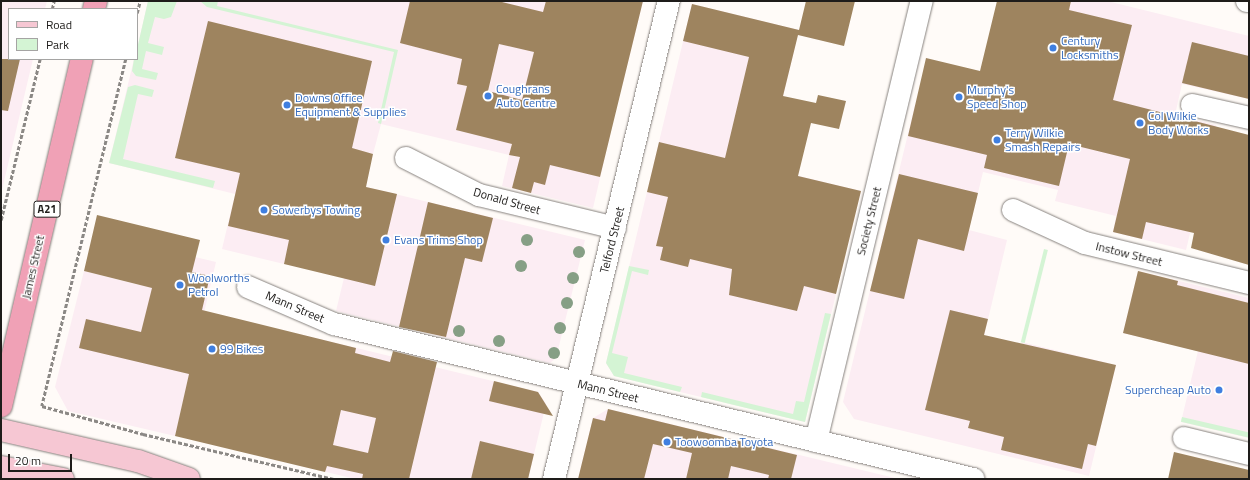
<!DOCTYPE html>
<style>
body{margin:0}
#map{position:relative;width:1250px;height:480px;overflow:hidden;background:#fffbf8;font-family:"Titillium Web",sans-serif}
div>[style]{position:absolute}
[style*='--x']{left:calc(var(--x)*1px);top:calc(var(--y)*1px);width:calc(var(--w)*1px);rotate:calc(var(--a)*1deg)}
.commercial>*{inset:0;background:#fcedf3}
.green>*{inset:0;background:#d4f4d4;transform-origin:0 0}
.building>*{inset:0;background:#9e845f}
.path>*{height:2.5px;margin-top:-1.25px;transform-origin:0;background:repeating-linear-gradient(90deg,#8b8885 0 4px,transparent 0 6px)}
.roads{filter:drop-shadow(0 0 1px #87827e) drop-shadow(0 0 1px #87827e)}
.minor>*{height:22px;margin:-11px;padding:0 11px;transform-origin:11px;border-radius:11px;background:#fff}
.major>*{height:22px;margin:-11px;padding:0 11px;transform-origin:11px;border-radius:11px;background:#f6c7d3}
.highway>*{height:22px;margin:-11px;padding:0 11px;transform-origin:11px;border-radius:11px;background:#f0a1b6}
.trees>*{width:12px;height:12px;margin:-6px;border-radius:50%;background:#869f85}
.dots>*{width:11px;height:11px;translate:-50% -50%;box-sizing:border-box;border:2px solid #fff;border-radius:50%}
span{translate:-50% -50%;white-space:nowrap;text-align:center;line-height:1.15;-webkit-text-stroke:3px #fff;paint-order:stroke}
.shield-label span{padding:1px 3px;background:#fff;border:1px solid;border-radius:3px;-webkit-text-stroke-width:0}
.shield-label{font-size:11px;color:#1e1c1a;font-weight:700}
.shop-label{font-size:12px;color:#366cbe}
.left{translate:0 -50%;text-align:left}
.right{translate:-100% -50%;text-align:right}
.street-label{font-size:12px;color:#1e1c1a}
.frame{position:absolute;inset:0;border:2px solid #1e1c1a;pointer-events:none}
.legend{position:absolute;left:8px;top:8px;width:130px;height:52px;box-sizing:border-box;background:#fff;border:1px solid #a5a4a3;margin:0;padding:5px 7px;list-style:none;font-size:12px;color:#1e1c1a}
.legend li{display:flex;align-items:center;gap:8px;height:20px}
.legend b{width:20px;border:1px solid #a5a4a3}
.scale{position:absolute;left:8px;top:454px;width:64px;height:18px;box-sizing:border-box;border:2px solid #1e1c1a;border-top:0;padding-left:5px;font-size:12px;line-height:14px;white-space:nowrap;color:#1e1c1a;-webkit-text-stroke:3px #fff;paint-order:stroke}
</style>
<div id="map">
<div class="commercial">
<i style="clip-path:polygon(1px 1px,47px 1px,45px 9px,9px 9px,9px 59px,33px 59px,1px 194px)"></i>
<i style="clip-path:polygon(148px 1px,643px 1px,623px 83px,532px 62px,521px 108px,611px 131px,593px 208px,502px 186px,509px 155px,381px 124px,373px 154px,314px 139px,284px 264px,222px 249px,235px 194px,109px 163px,134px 59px,137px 59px,137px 49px)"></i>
<i style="clip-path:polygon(1024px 1px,1107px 1px,1249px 36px,1249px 99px,1182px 84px,1175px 115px,1216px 125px,1186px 250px,1113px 232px,1116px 216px,1055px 201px,1058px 190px,983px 172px,969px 230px,1007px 240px,979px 357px,1016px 366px,1022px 342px,1116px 365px,1089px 476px,854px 419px,843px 402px,915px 105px,994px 124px)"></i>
<i style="clip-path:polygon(692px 4px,799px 30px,766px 168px,861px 191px,805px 422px,614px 376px,606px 363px)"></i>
<i style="clip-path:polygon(366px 187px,585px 240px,556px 358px,550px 363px,336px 311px)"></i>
<i style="clip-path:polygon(149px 246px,216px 262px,175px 436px,68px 411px,55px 387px,84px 271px,139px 285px)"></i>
<i style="clip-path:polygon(1138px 271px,1249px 298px,1249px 438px,1181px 422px,1198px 351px,1123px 333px)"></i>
<i style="clip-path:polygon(299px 334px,538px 392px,546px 404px,528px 479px,355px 479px,269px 458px)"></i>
<i style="clip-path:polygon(608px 409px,899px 479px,578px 479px,593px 418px)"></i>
</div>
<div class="green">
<i style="clip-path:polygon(148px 1px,177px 1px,171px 17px,164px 19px,155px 17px,148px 43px,164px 47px,162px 55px,146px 51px,142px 69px,158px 73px,156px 80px,136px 76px,132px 71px,134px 59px,137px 59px,137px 49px)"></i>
<i style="clip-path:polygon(200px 1px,218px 1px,217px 6px,398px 50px,381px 124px,378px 123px,394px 52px,207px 7px)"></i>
<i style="clip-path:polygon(135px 85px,154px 90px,152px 97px,138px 94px,123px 159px,215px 181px,213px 188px,109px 163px,128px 87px)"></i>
<i style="left:1044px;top:249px;width:4px;height:96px;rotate:14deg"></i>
<i style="clip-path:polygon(629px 266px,649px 270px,648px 275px,632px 271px,612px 353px,628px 357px,624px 373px,682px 387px,680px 392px,614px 376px,606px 363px)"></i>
<i style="clip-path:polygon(825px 313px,831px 314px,805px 422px,701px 397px,702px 392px,793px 414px,796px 401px,804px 402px)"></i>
<i style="left:1182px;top:417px;width:69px;height:5px;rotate:13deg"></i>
</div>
<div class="building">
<i style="clip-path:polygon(evenodd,410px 1px,498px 1px,543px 12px,546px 1px,643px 1px,600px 177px,550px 165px,545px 185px,534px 182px,531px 193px,512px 188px,520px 157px,509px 155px,512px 144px,456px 130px,467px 86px,457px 84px,462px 59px,400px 43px,410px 1px,499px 44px,534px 52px,522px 100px,488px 91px,499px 44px)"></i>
<i style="clip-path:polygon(806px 1px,855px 1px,844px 46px,798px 35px,783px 96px,816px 103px,818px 95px,846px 101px,839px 129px,811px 123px,798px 176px,861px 191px,836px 294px,804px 286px,797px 311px,729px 295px,732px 269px,690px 259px,688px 267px,660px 260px,663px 247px,656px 246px,668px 197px,647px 192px,659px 142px,725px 158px,749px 57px,683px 41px,692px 4px,799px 30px)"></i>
<i style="clip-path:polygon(997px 1px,1071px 1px,1069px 10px,1132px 25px,1113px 100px,1249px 135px,1249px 265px,1191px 248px,1194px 233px,1146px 222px,1142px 239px,1113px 232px,1130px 159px,1069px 144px,1059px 186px,984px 168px,987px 155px,908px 136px,926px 58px,980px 71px)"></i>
<i style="clip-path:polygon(208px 21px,372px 61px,352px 148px,373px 154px,366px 187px,397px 194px,375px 286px,284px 264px,289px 240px,228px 226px,240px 173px,175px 158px)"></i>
<i style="clip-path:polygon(1192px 42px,1249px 56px,1249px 99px,1182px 83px)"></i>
<i style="clip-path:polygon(1px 59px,20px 59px,8px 111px,1px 110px)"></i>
<i style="clip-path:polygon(899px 174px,978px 193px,964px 251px,918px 239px,904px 299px,870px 291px)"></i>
<i style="clip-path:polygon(428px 202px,493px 218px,482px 262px,465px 258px,446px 337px,399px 327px)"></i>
<i style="clip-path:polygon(evenodd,97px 215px,200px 240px,192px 272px,210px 276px,202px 310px,356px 348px,355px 353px,390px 362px,393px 351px,437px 362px,409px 479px,362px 479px,363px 474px,327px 466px,325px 472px,175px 436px,189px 374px,79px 348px,86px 319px,141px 332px,152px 288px,84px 271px,97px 215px,341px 410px,376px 418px,368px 453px,333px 445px,341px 410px)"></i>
<i style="clip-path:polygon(1138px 271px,1178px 281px,1177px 285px,1249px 303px,1249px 364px,1123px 333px)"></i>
<i style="clip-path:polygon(950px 310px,988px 319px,984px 335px,1116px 365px,1096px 446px,1088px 444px,1082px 469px,1001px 450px,1004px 437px,968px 428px,970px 421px,925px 410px)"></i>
<i style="clip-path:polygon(494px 381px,538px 392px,553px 416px,489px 401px)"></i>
<i style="clip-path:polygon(608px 409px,797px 455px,791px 479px,768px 479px,769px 475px,731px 466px,728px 479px,686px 479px,692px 453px,653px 444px,644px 479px,578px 479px,593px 418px,605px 421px)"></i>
<i style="clip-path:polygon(480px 441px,534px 454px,528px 479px,471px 479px)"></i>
<i style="clip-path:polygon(1174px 452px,1249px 470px,1249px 479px,1168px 479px)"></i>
</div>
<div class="path">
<i style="--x:52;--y:9;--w:8;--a:-76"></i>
<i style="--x:137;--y:13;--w:12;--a:-76"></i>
<i style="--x:126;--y:59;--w:357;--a:103.6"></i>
<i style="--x:42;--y:406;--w:105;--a:15.5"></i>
<i style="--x:143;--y:434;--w:196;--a:13.3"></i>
<i style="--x:1;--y:220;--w:166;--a:-76.4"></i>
</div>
<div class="roads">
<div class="minor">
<i style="--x:1247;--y:1;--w:2;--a:0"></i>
<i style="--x:1192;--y:105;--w:58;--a:12.8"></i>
<i style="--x:406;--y:158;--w:82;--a:26.9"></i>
<i style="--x:479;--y:195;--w:140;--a:13.6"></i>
<i style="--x:1013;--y:210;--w:79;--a:24.6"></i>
<i style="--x:1085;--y:243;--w:169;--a:13.7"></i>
<i style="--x:248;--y:287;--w:94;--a:23.3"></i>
<i style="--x:334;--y:324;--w:658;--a:13.63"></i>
<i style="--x:1184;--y:438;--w:67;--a:13.8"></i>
<i style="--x:816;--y:441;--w:453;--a:-76.5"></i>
<i style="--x:554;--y:479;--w:492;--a:-76.5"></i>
</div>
<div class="major">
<i style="--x:1;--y:430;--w:140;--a:12.8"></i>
<i style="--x:138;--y:461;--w:54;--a:19.4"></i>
<i style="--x:1;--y:467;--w:63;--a:11"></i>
</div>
<div class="highway">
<i style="--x:94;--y:9;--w:8;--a:-76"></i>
<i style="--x:1;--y:406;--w:356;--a:-76.9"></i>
</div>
</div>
<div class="trees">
<i style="left:527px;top:240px"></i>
<i style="left:579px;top:252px"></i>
<i style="left:521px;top:266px"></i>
<i style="left:573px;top:278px"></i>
<i style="left:567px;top:303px"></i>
<i style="left:560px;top:328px"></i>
<i style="left:459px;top:331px"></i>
<i style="left:499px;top:341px"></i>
<i style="left:554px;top:353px"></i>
</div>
<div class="dots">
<i style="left:1053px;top:48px;background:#3f7fe0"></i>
<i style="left:488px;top:96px;background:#3f7fe0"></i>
<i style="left:959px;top:97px;background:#3f7fe0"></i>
<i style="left:287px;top:105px;background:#3f7fe0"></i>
<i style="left:1140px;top:123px;background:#3f7fe0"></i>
<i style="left:997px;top:140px;background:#3f7fe0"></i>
<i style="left:264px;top:210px;background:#3f7fe0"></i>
<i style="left:386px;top:240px;background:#3f7fe0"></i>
<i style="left:180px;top:285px;background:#3f7fe0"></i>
<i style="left:212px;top:349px;background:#3f7fe0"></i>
<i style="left:1219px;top:390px;background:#3f7fe0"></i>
<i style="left:667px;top:442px;background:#3f7fe0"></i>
</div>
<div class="shield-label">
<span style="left:47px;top:209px">A21</span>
</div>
<div class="shop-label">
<span class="left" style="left:1061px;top:48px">Century<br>Locksmiths</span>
<span class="left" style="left:496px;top:96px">Coughrans<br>Auto Centre</span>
<span class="left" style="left:967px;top:97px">Murphy's<br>Speed Shop</span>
<span class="left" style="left:295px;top:105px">Downs Office<br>Equipment &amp; Supplies</span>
<span class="left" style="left:1148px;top:123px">Col Wilkie<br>Body Works</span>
<span class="left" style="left:1005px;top:140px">Terry Wilkie<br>Smash Repairs</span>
<span class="left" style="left:272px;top:210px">Sowerbys Towing</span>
<span class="left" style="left:394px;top:240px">Evans Trims Shop</span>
<span class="left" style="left:188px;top:285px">Woolworths<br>Petrol</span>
<span class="left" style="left:220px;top:349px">99 Bikes</span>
<span class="right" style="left:1211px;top:390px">Supercheap Auto</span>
<span class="left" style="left:675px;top:442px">Toowoomba Toyota</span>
</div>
<div class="street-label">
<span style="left:507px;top:201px;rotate:16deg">Donald Street</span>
<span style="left:869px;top:221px;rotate:-76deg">Society Street</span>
<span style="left:612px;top:240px;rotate:-76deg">Telford Street</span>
<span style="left:1129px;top:254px;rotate:14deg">Instow Street</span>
<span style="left:33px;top:267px;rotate:-77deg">James Street</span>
<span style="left:295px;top:307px;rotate:23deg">Mann Street</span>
<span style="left:608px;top:391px;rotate:14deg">Mann Street</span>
</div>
<div class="frame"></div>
<ul class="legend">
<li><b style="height:5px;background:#f6c7d3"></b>Road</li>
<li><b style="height:11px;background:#d4f4d4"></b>Park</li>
</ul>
<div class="scale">20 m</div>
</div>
